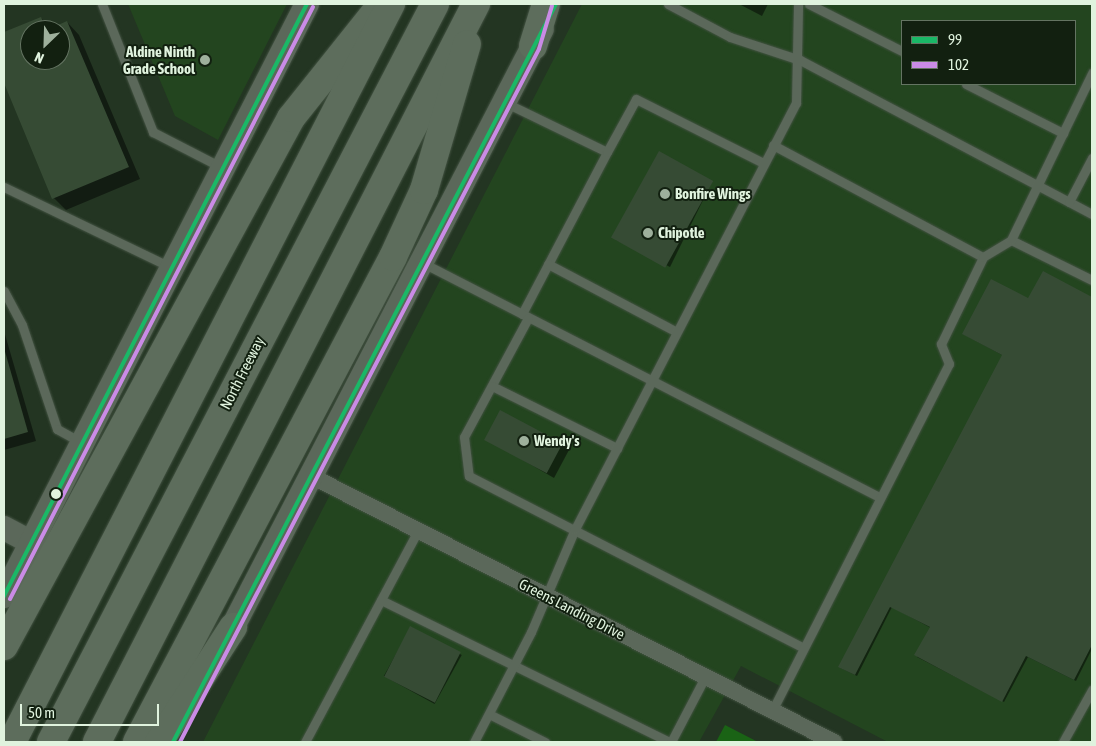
<!DOCTYPE html>
<style>
body{margin:0}
#map{position:relative;width:1096px;height:746px;overflow:hidden;background:#233522;font-family:"Asap Condensed",sans-serif}
div>[style]{position:absolute}
[style*='--x']{left:calc(var(--x)*1px);top:calc(var(--y)*1px);width:calc(var(--w)*1px);rotate:calc(var(--a)*1deg)}
.built>*{inset:0;background:#23451f}
.green>*{inset:0;background:#1a6315}
.shadow>*{inset:0;background:#0007;transform-origin:0 0}
.building>*{inset:0;background:#364b34;transform-origin:0 0}
.roads{filter:drop-shadow(0 0 1px #435242) drop-shadow(0 0 1px #435242)}
.lane>*{height:9px;margin:-4.5px;padding:0 4.5px;transform-origin:4.5px;border-radius:4.5px;background:#5b685a}
.street>*{height:16px;margin:-8px;padding:0 8px;transform-origin:8px;border-radius:8px;background:#5b685a}
.secondary>*{height:24px;margin:-12px;padding:0 12px;transform-origin:12px;border-radius:12px;background:#5b685a}
.highway>*{height:28px;margin:-14px;padding:0 14px;transform-origin:14px;border-radius:14px;background:#5d6d5c}
.bus-1>*{height:4px;margin:-2px;padding:0 2px;transform-origin:2px;border-radius:2px;background:#1ab867}
.bus-2>*{height:4px;margin:-2px;padding:0 2px;transform-origin:2px;border-radius:2px;background:#ca8be6}
.dots>*{width:14px;height:14px;translate:-50% -50%;box-sizing:border-box;border:2px solid #122010;border-radius:50%}
span{translate:-50% -50%;white-space:nowrap;text-align:center;line-height:1.15;-webkit-text-stroke:4px #122010;paint-order:stroke}
.poi-label{font-size:15px;color:#e0f3de;font-weight:700}
.right{translate:-100% -50%;text-align:right}
.left{translate:0 -50%;text-align:left}
.street-label{font-size:15px;color:#e0f3de}
.frame{position:absolute;inset:0;border:5px solid #e0f3de;pointer-events:none}
.legend{position:absolute;left:901px;top:20px;width:175px;height:65px;box-sizing:border-box;background:#122010;border:1px solid #647462;margin:0;padding:6px 9px;list-style:none;font-size:15px;color:#e0f3de}
.legend li{display:flex;align-items:center;gap:10px;height:25px}
.legend b{width:25px;border:1px solid #647462}
.north{position:absolute;left:20px;top:20px;width:50px;height:50px;box-sizing:border-box;background:#122010;border:1px solid #647462;border-radius:50%;rotate:204deg;font-size:14px;font-weight:700;line-height:20px;text-align:center;color:#e0f3de}
.north::after{content:'';display:block;margin:auto;width:18px;height:22px;background:#9eb09c;clip-path:polygon(50% 0,100% 100%,50% 72%,0 100%)}
.scale{position:absolute;left:20px;top:704px;width:139px;height:22px;box-sizing:border-box;border:2px solid #e0f3de;border-top:0;padding-left:6px;font-size:15px;line-height:18px;white-space:nowrap;color:#e0f3de;-webkit-text-stroke:4px #122010;paint-order:stroke}
</style>
<div id="map">
<div class="built">
<i style="clip-path:polygon(128px 4px,287px 4px,218px 140px,175px 116px)"></i>
<i style="clip-path:polygon(evenodd,582px 4px,1092px 4px,1092px 742px,888px 742px,741px 666px,699px 742px,203px 742px,582px 4px,902px 21px,1075px 21px,1075px 84px,902px 84px,902px 21px)"></i>
</div>
<div class="green">
<i style="clip-path:polygon(725px 725px,758px 742px,716px 742px)"></i>
</div>
<div class="shadow">
<i style="clip-path:polygon(739px 4px,768px 4px,762px 16px)"></i>
<i style="clip-path:polygon(evenodd,41px 18px,52px 29px,67px 22px,79px 35px,140px 179px,66px 210px,54px 198px,4px 80px,4px 34px,41px 18px,30px 30px,60px 30px,60px 60px,30px 60px,30px 30px)"></i>
<i style="clip-path:polygon(712px 182px,670px 267px,616px 240px)"></i>
<i style="clip-path:polygon(1043px 273px,1092px 298px,1092px 649px,1076px 681px,1028px 657px,1004px 702px,917px 657px,931px 628px,892px 607px,857px 676px,841px 668px,1004px 356px,963px 334px,1029px 300px)"></i>
<i style="clip-path:polygon(4px 331px,36px 441px,4px 450px)"></i>
<i style="clip-path:polygon(486px 439px,562px 444px,569px 450px,554px 478px)"></i>
<i style="left:411px;top:627px;width:58px;height:56px;rotate:29deg"></i>
</div>
<div class="building">
<i style="clip-path:polygon(evenodd,41px 17px,47px 30px,67px 21px,129px 167px,52px 199px,4px 83px,4px 32px,41px 17px,30px 30px,60px 30px,60px 60px,30px 60px,30px 30px)"></i>
<i style="left:659px;top:151px;width:62px;height:99px;rotate:29deg"></i>
<i style="clip-path:polygon(1043px 271px,1092px 297px,1092px 645px,1074px 680px,1026px 656px,1002px 702px,914px 655px,930px 627px,890px 607px,855px 675px,838px 667px,1002px 355px,962px 334px,991px 279px,1028px 298px)"></i>
<i style="clip-path:polygon(4px 348px,28px 432px,4px 439px)"></i>
<i style="left:500px;top:410px;width:71px;height:34px;rotate:28deg"></i>
<i style="left:410px;top:626px;width:57px;height:57px;rotate:27deg"></i>
</div>
<div class="roads">
<div class="lane">
<i style="--x:102;--y:4;--w:138;--a:68.3"></i>
<i style="--x:153;--y:132;--w:79;--a:27.2"></i>
<i style="--x:668;--y:4;--w:70;--a:28"></i>
<i style="--x:730;--y:37;--w:74;--a:18.2"></i>
<i style="--x:800;--y:60;--w:330;--a:27.8"></i>
<i style="--x:809;--y:4;--w:104;--a:26.8"></i>
<i style="--x:966;--y:84;--w:109;--a:26.8"></i>
<i style="--x:504;--y:102;--w:114;--a:25.9"></i>
<i style="--x:607;--y:152;--w:183;--a:117.7"></i>
<i style="--x:773;--y:145;--w:238;--a:28.1"></i>
<i style="--x:607;--y:152;--w:60;--a:-61.3"></i>
<i style="--x:636;--y:99;--w:142;--a:26.7"></i>
<i style="--x:4;--y:187;--w:184;--a:25.7"></i>
<i style="--x:1069;--y:202;--w:50;--a:-62.4"></i>
<i style="--x:1011;--y:240;--w:90;--a:26.3"></i>
<i style="--x:421;--y:262;--w:515;--a:27.16"></i>
<i style="--x:548;--y:264;--w:144;--a:27.8"></i>
<i style="--x:4;--y:291;--w:38;--a:62"></i>
<i style="--x:22;--y:325;--w:110;--a:71.4"></i>
<i style="--x:57;--y:429;--w:29;--a:29"></i>
<i style="--x:528;--y:318;--w:135;--a:118.3"></i>
<i style="--x:464;--y:437;--w:39;--a:83"></i>
<i style="--x:469;--y:476;--w:376;--a:27.2"></i>
<i style="--x:492;--y:386;--w:140;--a:26.4"></i>
<i style="--x:381;--y:600;--w:321;--a:26.2"></i>
<i style="--x:772;--y:711;--w:390;--a:-63"></i>
<i style="--x:949;--y:364;--w:22;--a:-112"></i>
<i style="--x:941;--y:344;--w:97;--a:-64.2"></i>
<i style="--x:983;--y:257;--w:33;--a:-31"></i>
<i style="--x:1011;--y:240;--w:186;--a:-64.1"></i>
<i style="--x:489;--y:714;--w:63;--a:26.6"></i>
<i style="--x:305;--y:742;--w:240;--a:-61.9"></i>
<i style="--x:474;--y:742;--w:124;--a:-62.6"></i>
<i style="--x:531;--y:632;--w:112;--a:-66.9"></i>
<i style="--x:575;--y:529;--w:480;--a:-62.6"></i>
<i style="--x:796;--y:103;--w:99;--a:-88.8"></i>
<i style="--x:671;--y:742;--w:73;--a:-62.4"></i>
<i style="--x:1063;--y:742;--w:60;--a:-60.9"></i>
</div>
<div class="street">
<i style="--x:311;--y:476;--w:587;--a:26.96"></i>
</div>
<div class="secondary">
<i style="--x:4;--y:528;--w:32;--a:28"></i>
<i style="--x:4;--y:596;--w:665;--a:-62.9"></i>
<i style="--x:224;--y:644;--w:692;--a:-62.66"></i>
</div>
<div class="highway">
<i style="--x:533;--y:46;--w:44;--a:-72.8"></i>
<i style="--x:4;--y:646;--w:601;--a:-61.47"></i>
<i style="--x:291;--y:118;--w:133;--a:-51.4"></i>
<i style="--x:12;--y:742;--w:830;--a:-62.82"></i>
<i style="--x:51;--y:742;--w:832;--a:-62.51"></i>
<i style="--x:97;--y:742;--w:830;--a:-62.82"></i>
<i style="--x:137;--y:742;--w:548;--a:-62.17"></i>
<i style="--x:393;--y:257;--w:74;--a:-65.2"></i>
<i style="--x:424;--y:190;--w:152;--a:-73.6"></i>
<i style="--x:159;--y:742;--w:137;--a:-57.2"></i>
</div>
</div>
<div class="bus-1">
<i style="--x:4;--y:596;--w:665;--a:-62.9"></i>
<i style="--x:173;--y:742;--w:831;--a:-62.57"></i>
</div>
<div class="bus-2">
<i style="--x:10;--y:599;--w:665;--a:-62.9"></i>
<i style="--x:180;--y:742;--w:780;--a:-62.61"></i>
<i style="--x:539;--y:49;--w:45;--a:-73.2"></i>
</div>
<div class="dots">
<i style="left:205px;top:60px;background:#9eb09c"></i>
<i style="left:665px;top:194px;background:#9eb09c"></i>
<i style="left:648px;top:233px;background:#9eb09c"></i>
<i style="left:524px;top:441px;background:#9eb09c"></i>
<i style="left:56px;top:494px;background:#e0f3de"></i>
</div>
<div class="poi-label">
<span class="right" style="left:195px;top:60px">Aldine Ninth<br>Grade School</span>
<span class="left" style="left:675px;top:194px">Bonfire Wings</span>
<span class="left" style="left:658px;top:233px">Chipotle</span>
<span class="left" style="left:534px;top:441px">Wendy's</span>
</div>
<div class="street-label">
<span style="left:242px;top:373px;rotate:-63deg">North Freeway</span>
<span style="left:572px;top:609px;rotate:27deg">Greens Landing Drive</span>
</div>
<div class="frame"></div>
<ul class="legend">
<li><b style="height:6px;background:#1ab867"></b>99</li>
<li><b style="height:6px;background:#ca8be6"></b>102</li>
</ul>
<div class="north">N</div>
<div class="scale">50 m</div>
</div>
